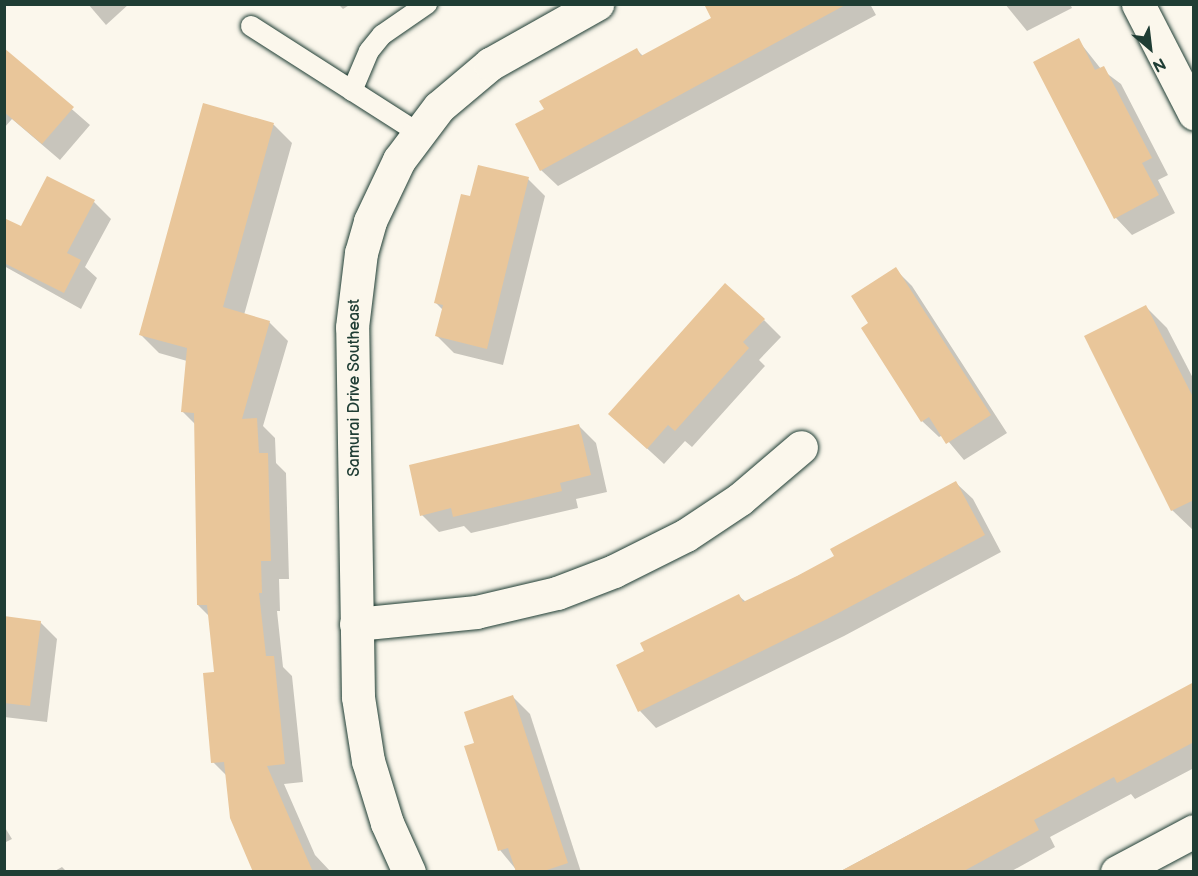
<!DOCTYPE html>
<style>
body{margin:0}
#map{position:relative;width:1198px;height:876px;overflow:hidden;background:#fbf7ec;font-family:"Balsamiq Sans",sans-serif}
div>[style]{position:absolute}
[style*='--x']{left:calc(var(--x)*1px);top:calc(var(--y)*1px);width:calc(var(--w)*1px);rotate:calc(var(--a)*1deg)}
.shadow>*{inset:0;background:#0003}
.building>*{inset:0;background:#e9c69a}
.roads{filter:drop-shadow(0 0 2px #1f3d34) drop-shadow(0 0 2px #1f3d34)}
.lane>*{height:20px;margin:-10px;padding:0 10px;transform-origin:10px;border-radius:10px;background:#fbf7ec}
.street>*{height:33px;margin:-16.5px;padding:0 16.5px;transform-origin:16.5px;border-radius:16.5px;background:#fbf7ec}
span{translate:-50% -50%;white-space:nowrap;text-align:center;line-height:1.15;-webkit-text-stroke:4.5px #fbf7ec;paint-order:stroke}
.street-label{font-size:16px;color:#1f3d34}
.frame{position:absolute;inset:0;border:6px solid #1f3d34;pointer-events:none}
.north{position:absolute;left:1120px;top:18px;width:60px;height:60px;-webkit-text-stroke:4px #fbf7ec;paint-order:stroke;rotate:152deg;font-size:16px;font-weight:700;line-height:24px;text-align:center;color:#1f3d34}
.north::after{content:'';display:block;margin:auto;width:21px;height:27px;background:#1f3d34;clip-path:polygon(50% 0,100% 100%,50% 72%,0 100%)}
</style>
<div id="map">
<div class="shadow">
<i style="clip-path:polygon(88px 4px,129px 4px,106px 25px)"></i>
<i style="clip-path:polygon(338px 4px,351px 4px,343px 9px)"></i>
<i style="clip-path:polygon(723px 4px,870px 4px,876px 15px,558px 186px,541px 170px,546px 109px,637px 50px,644px 57px,713px 18px)"></i>
<i style="clip-path:polygon(1005px 4px,1070px 4px,1072px 8px,1027px 31px)"></i>
<i style="clip-path:polygon(1078px 40px,1101px 69px,1121px 84px,1168px 175px,1158px 180px,1175px 213px,1132px 235px,1116px 218px)"></i>
<i style="clip-path:polygon(4px 50px,90px 125px,60px 160px,12px 119px,4px 128px)"></i>
<i style="clip-path:polygon(204px 105px,274px 125px,292px 143px,244px 315px,269px 322px,288px 341px,263px 426px,275px 438px,276px 463px,286px 473px,289px 579px,279px 579px,280px 611px,277px 611px,283px 667px,292px 676px,303px 782px,284px 784px,315px 855px,331px 872px,254px 872px,227px 776px,213px 762px,215px 673px,209px 616px,198px 605px,195px 424px,182px 411px,187px 361px,159px 353px,140px 334px)"></i>
<i style="clip-path:polygon(528px 179px,545px 196px,503px 365px,454px 353px,437px 336px,443px 310px,436px 303px,471px 198px)"></i>
<i style="clip-path:polygon(94px 202px,111px 219px,85px 267px,97px 278px,81px 309px,4px 266px,4px 239px,22px 228px)"></i>
<i style="clip-path:polygon(895px 269px,912px 286px,1007px 433px,964px 460px,943px 435px,939px 437px,922px 421px,870px 323px)"></i>
<i style="clip-path:polygon(1146px 307px,1167px 328px,1194px 380px,1194px 531px,1172px 510px,1086px 337px)"></i>
<i style="clip-path:polygon(764px 320px,781px 337px,759px 360px,765px 366px,692px 447px,685px 441px,664px 464px,627px 430px)"></i>
<i style="clip-path:polygon(579px 426px,596px 443px,607px 492px,576px 499px,578px 508px,471px 533px,464px 526px,439px 532px,422px 515px)"></i>
<i style="clip-path:polygon(956px 483px,973px 499px,1001px 552px,844px 636px,656px 728px,640px 711px,646px 652px,739px 596px,746px 602px,836px 557px)"></i>
<i style="clip-path:polygon(4px 618px,40px 622px,57px 639px,47px 722px,4px 717px)"></i>
<i style="clip-path:polygon(1194px 683px,1194px 768px,1135px 799px,1131px 794px,1050px 837px,1055px 847px,1010px 872px,839px 872px)"></i>
<i style="clip-path:polygon(513px 697px,530px 714px,581px 872px,518px 872px,500px 850px,476px 744px)"></i>
<i style="clip-path:polygon(4px 826px,12px 839px,4px 843px)"></i>
<i style="clip-path:polygon(62px 867px,67px 872px,53px 872px)"></i>
</div>
<div class="building">
<i style="clip-path:polygon(704px 4px,847px 4px,540px 171px,515px 124px,544px 109px,539px 101px,637px 48px,641px 56px,711px 18px)"></i>
<i style="clip-path:polygon(1079px 38px,1095px 70px,1104px 66px,1152px 158px,1142px 163px,1159px 195px,1114px 219px,1033px 62px)"></i>
<i style="clip-path:polygon(4px 48px,74px 107px,42px 144px,4px 112px)"></i>
<i style="clip-path:polygon(203px 103px,274px 123px,223px 307px,270px 321px,242px 419px,257px 418px,259px 453px,268px 453px,271px 561px,261px 561px,262px 593px,259px 593px,266px 656px,274px 656px,285px 764px,267px 766px,313px 872px,253px 872px,230px 818px,224px 762px,211px 763px,203px 673px,214px 672px,207px 605px,197px 605px,194px 413px,181px 412px,187px 348px,139px 335px)"></i>
<i style="clip-path:polygon(478px 165px,529px 177px,487px 349px,435px 336px,443px 305px,434px 303px,461px 194px,470px 196px)"></i>
<i style="clip-path:polygon(47px 176px,95px 200px,67px 253px,81px 260px,64px 293px,4px 263px,4px 218px,21px 226px)"></i>
<i style="clip-path:polygon(896px 267px,991px 415px,946px 444px,929px 417px,921px 422px,861px 328px,868px 323px,851px 296px)"></i>
<i style="clip-path:polygon(725px 283px,765px 319px,743px 342px,749px 348px,675px 431px,668px 425px,647px 449px,608px 414px)"></i>
<i style="clip-path:polygon(1146px 305px,1194px 399px,1194px 500px,1171px 511px,1084px 336px)"></i>
<i style="clip-path:polygon(579px 424px,591px 475px,560px 483px,562px 491px,453px 517px,451px 508px,420px 516px,409px 465px)"></i>
<i style="clip-path:polygon(956px 481px,985px 535px,827px 619px,638px 712px,616px 665px,644px 651px,640px 643px,739px 594px,743px 602px,797px 576px,834px 556px,830px 549px)"></i>
<i style="clip-path:polygon(4px 616px,41px 621px,30px 706px,4px 703px)"></i>
<i style="clip-path:polygon(1194px 682px,1194px 742px,1117px 783px,1114px 777px,1034px 820px,1039px 830px,962px 872px,839px 872px)"></i>
<i style="clip-path:polygon(513px 695px,568px 863px,541px 872px,516px 872px,508px 848px,498px 851px,464px 746px,474px 743px,464px 712px)"></i>
</div>
<div class="roads">
<div class="lane">
<i style="--x:251;--y:26;--w:198;--a:32.6"></i>
<i style="--x:352;--y:91;--w:43;--a:-67"></i>
<i style="--x:369;--y:51;--w:21;--a:-51"></i>
<i style="--x:382;--y:35;--w:55;--a:-34.6"></i>
</div>
<div class="street">
<i style="--x:1138;--y:4;--w:123;--a:62.8"></i>
<i style="--x:356;--y:624;--w:121;--a:-5.7"></i>
<i style="--x:476;--y:612;--w:83;--a:-13.2"></i>
<i style="--x:557;--y:593;--w:61;--a:-21.1"></i>
<i style="--x:614;--y:571;--w:80;--a:-26.6"></i>
<i style="--x:686;--y:535;--w:65;--a:-33.7"></i>
<i style="--x:740;--y:499;--w:80;--a:-40.4"></i>
<i style="--x:409;--y:872;--w:54;--a:-114.2"></i>
<i style="--x:387;--y:823;--w:65;--a:-107"></i>
<i style="--x:368;--y:761;--w:65;--a:-98.9"></i>
<i style="--x:358;--y:697;--w:370;--a:-90.9"></i>
<i style="--x:352;--y:327;--w:75;--a:-83.1"></i>
<i style="--x:361;--y:253;--w:33;--a:-74"></i>
<i style="--x:370;--y:221;--w:68;--a:-64.6"></i>
<i style="--x:399;--y:160;--w:66;--a:-53"></i>
<i style="--x:439;--y:107;--w:67;--a:-40.1"></i>
<i style="--x:490;--y:64;--w:123;--a:-29.3"></i>
<i style="--x:1117;--y:872;--w:87;--a:-28"></i>
</div>
</div>
<div class="street-label">
<span style="left:355px;top:388px;rotate:-90deg">Samurai Drive Southeast</span>
</div>
<div class="frame"></div>
<div class="north">N</div>
</div>
